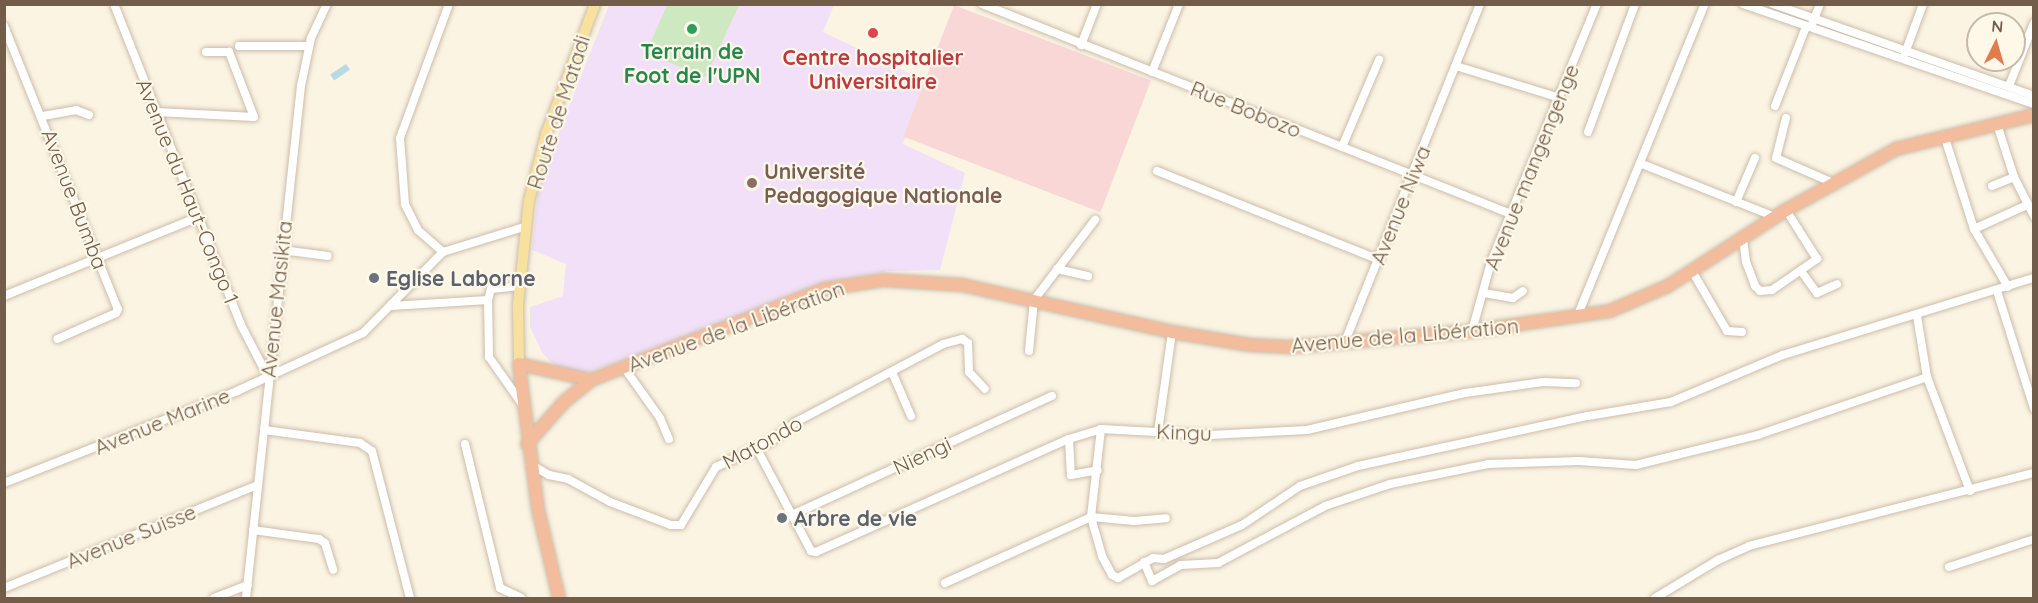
<!DOCTYPE html>
<meta charset="utf-8">
<style>
body{margin:0}
#map{position:relative;width:2038px;height:603px;overflow:hidden;background:#fbf4e3;font-family:Quicksand,sans-serif}
div>[style]{position:absolute}
[style*='--x']{left:calc(var(--x)*1px);top:calc(var(--y)*1px);width:calc(var(--w)*1px);rotate:calc(var(--a)*1deg)}
.education>*{inset:0;background:#f1e0f7}
.medical>*{inset:0;background:#f9d7d7;transform-origin:0 0}
.green>*{inset:0;background:#cee8c2}
.water>*{inset:0;background:#b9d9e4;transform-origin:0 0}
.roads{filter:drop-shadow(0 0 2px #ccbdaa) drop-shadow(0 0 2px #ccbdaa)}
.minor>*{height:8px;margin:-4px;padding:0 4px;transform-origin:4px;border-radius:4px;background:#fff}
.major>*{height:10px;margin:-5px;padding:0 5px;transform-origin:5px;border-radius:5px;background:#f8e09e}
.highway>*{height:12px;margin:-6px;padding:0 6px;transform-origin:6px;border-radius:6px;background:#f3bc9c}
.dots>*{width:16px;height:16px;translate:-50% -50%;box-sizing:border-box;border:3px solid #fef8e9;border-radius:50%}
span{translate:-50% -50%;white-space:nowrap;text-align:center;line-height:1.15;-webkit-text-stroke:4.5px #fef8e9;paint-order:stroke}
.leisure-label{font-size:21px;color:#27864d;font-weight:700}
.health-label{font-size:21px;color:#be3a42;font-weight:700}
.street-label{font-size:21px;color:#725d4a}
.education-label{font-size:21px;color:#785e54;font-weight:700}
.left{translate:0 -50%;text-align:left}
.worship-label{font-size:21px;color:#5b616d;font-weight:700}
.frame{position:absolute;inset:0;border:6px solid #725d4a;pointer-events:none}
.north{position:absolute;left:1966px;top:12px;width:60px;height:60px;box-sizing:border-box;background:#fef8e9;border:2px solid #c6baa9;border-radius:50%;rotate:5deg;font-size:16px;font-weight:700;line-height:24px;text-align:center;color:#725d4a}
.north::after{content:'';display:block;margin:auto;width:21px;height:27px;background:#e17d4c;clip-path:polygon(50% 0,100% 100%,50% 72%,0 100%)}
</style>
<div id="map">
<div class="education">
<i style="clip-path:polygon(609px 5px,834px 5px,823px 32px,926px 81px,903px 144px,965px 173px,940px 270px,888px 271px,829px 282px,591px 372px,573px 372px,556px 366px,543px 354px,530px 327px,530px 307px,563px 296px,566px 264px,532px 250px,538px 194px,546px 165px)"></i>
</div>
<div class="medical">
<i style="left:954px;top:5px;width:211px;height:141px;rotate:21deg"></i>
</div>
<div class="green">
<i style="clip-path:polygon(667px 5px,739px 5px,706px 77px,646px 53px)"></i>
</div>
<div class="water">
<i style="left:346px;top:64px;width:7px;height:19px;rotate:56deg"></i>
</div>
<div class="roads">
<div class="minor">
<i style="--x:114;--y:4;--w:345;--a:68.4"></i>
<i style="--x:241;--y:325;--w:56;--a:62.5"></i>
<i style="--x:982;--y:4;--w:569;--a:21.65"></i>
<i style="--x:1743;--y:4;--w:308;--a:19"></i>
<i style="--x:1773;--y:4;--w:277;--a:19.4"></i>
<i style="--x:1812;--y:24;--w:22;--a:-68"></i>
<i style="--x:4;--y:26;--w:305;--a:68.1"></i>
<i style="--x:118;--y:309;--w:4;--a:117"></i>
<i style="--x:116;--y:313;--w:64;--a:156.2"></i>
<i style="--x:1081;--y:45;--w:44;--a:-68.7"></i>
<i style="--x:239;--y:46;--w:70;--a:0"></i>
<i style="--x:1904;--y:56;--w:55;--a:-69.9"></i>
<i style="--x:1456;--y:66;--w:109;--a:17.1"></i>
<i style="--x:1152;--y:72;--w:73;--a:-68.3"></i>
<i style="--x:2009;--y:86;--w:68;--a:-68.4"></i>
<i style="--x:1775;--y:106;--w:85;--a:-68.6"></i>
<i style="--x:157;--y:112;--w:97;--a:3"></i>
<i style="--x:254;--y:117;--w:70;--a:-111"></i>
<i style="--x:229;--y:52;--w:23;--a:180"></i>
<i style="--x:43;--y:116;--w:34;--a:-10"></i>
<i style="--x:76;--y:110;--w:14;--a:21"></i>
<i style="--x:1786;--y:118;--w:41;--a:104"></i>
<i style="--x:1776;--y:158;--w:62;--a:23.7"></i>
<i style="--x:1997;--y:124;--w:56;--a:72.2"></i>
<i style="--x:2014;--y:177;--w:44;--a:62.9"></i>
<i style="--x:1588;--y:132;--w:136;--a:-69.8"></i>
<i style="--x:1944;--y:135;--w:99;--a:72.3"></i>
<i style="--x:1974;--y:229;--w:67;--a:59.6"></i>
<i style="--x:1342;--y:147;--w:95;--a:-67"></i>
<i style="--x:1642;--y:164;--w:143;--a:21.7"></i>
<i style="--x:1157;--y:171;--w:239;--a:21.8"></i>
<i style="--x:1992;--y:186;--w:24;--a:-22"></i>
<i style="--x:1736;--y:202;--w:48;--a:-66.6"></i>
<i style="--x:1974;--y:229;--w:58;--a:-24.4"></i>
<i style="--x:1743;--y:238;--w:24;--a:83"></i>
<i style="--x:1746;--y:262;--w:26;--a:69"></i>
<i style="--x:1755;--y:286;--w:7;--a:45"></i>
<i style="--x:1760;--y:291;--w:12;--a:-5"></i>
<i style="--x:1772;--y:290;--w:55;--a:-34.6"></i>
<i style="--x:1817;--y:259;--w:58;--a:-122.3"></i>
<i style="--x:282;--y:250;--w:46;--a:7.4"></i>
<i style="--x:443;--y:252;--w:33;--a:-139"></i>
<i style="--x:418;--y:230;--w:29;--a:-117"></i>
<i style="--x:405;--y:204;--w:66;--a:-94.3"></i>
<i style="--x:400;--y:138;--w:143;--a:-69.9"></i>
<i style="--x:1057;--y:269;--w:32;--a:13"></i>
<i style="--x:1692;--y:271;--w:69;--a:59.7"></i>
<i style="--x:1727;--y:331;--w:15;--a:4"></i>
<i style="--x:1801;--y:271;--w:27;--a:54"></i>
<i style="--x:1817;--y:293;--w:22;--a:-24"></i>
<i style="--x:520;--y:286;--w:29;--a:174"></i>
<i style="--x:491;--y:289;--w:11;--a:105"></i>
<i style="--x:488;--y:300;--w:57;--a:89"></i>
<i style="--x:489;--y:357;--w:57;--a:54.9"></i>
<i style="--x:1997;--y:291;--w:123;--a:72.5"></i>
<i style="--x:1484;--y:293;--w:29;--a:10"></i>
<i style="--x:1513;--y:298;--w:12;--a:-35"></i>
<i style="--x:4;--y:296;--w:210;--a:-22.1"></i>
<i style="--x:391;--y:306;--w:97;--a:-3.5"></i>
<i style="--x:1917;--y:316;--w:62;--a:80.7"></i>
<i style="--x:1927;--y:377;--w:122;--a:69.3"></i>
<i style="--x:1577;--y:317;--w:338;--a:-67.8"></i>
<i style="--x:1472;--y:331;--w:72;--a:-74.6"></i>
<i style="--x:1491;--y:262;--w:279;--a:-67.7"></i>
<i style="--x:1344;--y:344;--w:366;--a:-68.2"></i>
<i style="--x:1029;--y:351;--w:51;--a:-84.4"></i>
<i style="--x:1034;--y:300;--w:101;--a:-52.7"></i>
<i style="--x:623;--y:366;--w:64;--a:54.6"></i>
<i style="--x:660;--y:418;--w:23;--a:67"></i>
<i style="--x:892;--y:372;--w:48;--a:66.6"></i>
<i style="--x:1101;--y:429;--w:89;--a:96.5"></i>
<i style="--x:1091;--y:517;--w:41;--a:74.2"></i>
<i style="--x:1102;--y:556;--w:21;--a:62"></i>
<i style="--x:1112;--y:575;--w:7;--a:27"></i>
<i style="--x:1118;--y:578;--w:40;--a:-29.7"></i>
<i style="--x:1153;--y:558;--w:11;--a:5"></i>
<i style="--x:1164;--y:559;--w:85;--a:-23.6"></i>
<i style="--x:1242;--y:525;--w:70;--a:-33.9"></i>
<i style="--x:1300;--y:486;--w:61;--a:-19"></i>
<i style="--x:1358;--y:466;--w:235;--a:-12.3"></i>
<i style="--x:1588;--y:416;--w:84;--a:-9.6"></i>
<i style="--x:1671;--y:402;--w:121;--a:-22.8"></i>
<i style="--x:1783;--y:355;--w:263;--a:-17.1"></i>
<i style="--x:264;--y:430;--w:97;--a:7.7"></i>
<i style="--x:360;--y:443;--w:14;--a:34"></i>
<i style="--x:372;--y:451;--w:152;--a:75.5"></i>
<i style="--x:1158;--y:432;--w:101;--a:-82"></i>
<i style="--x:1069;--y:439;--w:36;--a:87"></i>
<i style="--x:1071;--y:475;--w:27;--a:-10"></i>
<i style="--x:465;--y:444;--w:148;--a:76.3"></i>
<i style="--x:500;--y:588;--w:23;--a:25"></i>
<i style="--x:757;--y:449;--w:115;--a:62.1"></i>
<i style="--x:811;--y:551;--w:5;--a:11"></i>
<i style="--x:816;--y:552;--w:277;--a:-24.1"></i>
<i style="--x:1069;--y:439;--w:34;--a:-17"></i>
<i style="--x:1101;--y:429;--w:109;--a:3.2"></i>
<i style="--x:1210;--y:435;--w:97;--a:-3"></i>
<i style="--x:1307;--y:430;--w:162;--a:-13.2"></i>
<i style="--x:1465;--y:393;--w:79;--a:-8"></i>
<i style="--x:1543;--y:382;--w:33;--a:2"></i>
<i style="--x:530;--y:464;--w:22;--a:30"></i>
<i style="--x:549;--y:475;--w:19;--a:12"></i>
<i style="--x:568;--y:479;--w:48;--a:28.7"></i>
<i style="--x:610;--y:502;--w:65;--a:20.7"></i>
<i style="--x:671;--y:525;--w:10;--a:0"></i>
<i style="--x:681;--y:525;--w:68;--a:-58.9"></i>
<i style="--x:716;--y:467;--w:60;--a:-24.8"></i>
<i style="--x:770;--y:442;--w:31;--a:-38"></i>
<i style="--x:794;--y:423;--w:169;--a:-27.9"></i>
<i style="--x:943;--y:344;--w:20;--a:-15"></i>
<i style="--x:962;--y:339;--w:7;--a:34"></i>
<i style="--x:968;--y:343;--w:29;--a:88"></i>
<i style="--x:969;--y:372;--w:23;--a:47"></i>
<i style="--x:4;--y:483;--w:251;--a:-21.5"></i>
<i style="--x:237;--y:391;--w:139;--a:-24.7"></i>
<i style="--x:363;--y:333;--w:114;--a:-45.4"></i>
<i style="--x:443;--y:252;--w:88;--a:-17.2"></i>
<i style="--x:792;--y:515;--w:286;--a:-24.6"></i>
<i style="--x:253;--y:530;--w:67;--a:7.8"></i>
<i style="--x:319;--y:539;--w:7;--a:34"></i>
<i style="--x:325;--y:543;--w:28;--a:73"></i>
<i style="--x:1144;--y:562;--w:21;--a:67"></i>
<i style="--x:1152;--y:581;--w:33;--a:-29"></i>
<i style="--x:1181;--y:565;--w:37;--a:-3"></i>
<i style="--x:1218;--y:563;--w:121;--a:-28"></i>
<i style="--x:1325;--y:506;--w:69;--a:-18.7"></i>
<i style="--x:1390;--y:484;--w:100;--a:-11.5"></i>
<i style="--x:1488;--y:464;--w:91;--a:-1.9"></i>
<i style="--x:1579;--y:461;--w:57;--a:4"></i>
<i style="--x:1636;--y:465;--w:126;--a:-13.8"></i>
<i style="--x:1758;--y:435;--w:179;--a:-18.9"></i>
<i style="--x:1949;--y:567;--w:89;--a:-18.2"></i>
<i style="--x:945;--y:583;--w:160;--a:-24.3"></i>
<i style="--x:1091;--y:517;--w:43;--a:5.3"></i>
<i style="--x:1134;--y:521;--w:32;--a:-5"></i>
<i style="--x:4;--y:588;--w:274;--a:-22.1"></i>
<i style="--x:214;--y:598;--w:36;--a:-21"></i>
<i style="--x:246;--y:598;--w:515;--a:-83.87"></i>
<i style="--x:301;--y:86;--w:49;--a:-78.2"></i>
<i style="--x:311;--y:38;--w:38;--a:-65"></i>
<i style="--x:1655;--y:598;--w:74;--a:-31.1"></i>
<i style="--x:1718;--y:560;--w:34;--a:-24"></i>
<i style="--x:1749;--y:546;--w:294;--a:-14.4"></i>
</div>
<div class="major">
<i style="--x:519;--y:364;--w:59;--a:-91"></i>
<i style="--x:518;--y:305;--w:105;--a:-84"></i>
<i style="--x:529;--y:201;--w:69;--a:-75.8"></i>
<i style="--x:546;--y:134;--w:139;--a:-69.3"></i>
</div>
<div class="highway">
<i style="--x:527;--y:444;--w:56;--a:-48.6"></i>
<i style="--x:564;--y:402;--w:35;--a:-39"></i>
<i style="--x:591;--y:380;--w:251;--a:-21.3"></i>
<i style="--x:825;--y:289;--w:59;--a:-8.8"></i>
<i style="--x:883;--y:280;--w:79;--a:3.6"></i>
<i style="--x:962;--y:285;--w:215;--a:12.6"></i>
<i style="--x:1172;--y:332;--w:79;--a:9.5"></i>
<i style="--x:1250;--y:345;--w:39;--a:3"></i>
<i style="--x:1289;--y:347;--w:184;--a:-5"></i>
<i style="--x:1472;--y:331;--w:139;--a:-8.2"></i>
<i style="--x:1610;--y:311;--w:63;--a:-23.3"></i>
<i style="--x:1668;--y:286;--w:140;--a:-32.8"></i>
<i style="--x:1786;--y:210;--w:126;--a:-29"></i>
<i style="--x:1896;--y:149;--w:142;--a:-13.8"></i>
<i style="--x:559;--y:598;--w:91;--a:-103.3"></i>
<i style="--x:538;--y:509;--w:146;--a:-97.5"></i>
<i style="--x:519;--y:364;--w:74;--a:12.5"></i>
</div>
</div>
<div class="dots">
<i style="left:692px;top:29px;background:#2e9e5b"></i>
<i style="left:873px;top:33px;background:#e0444e"></i>
<i style="left:752px;top:183px;background:#8d6e63"></i>
<i style="left:374px;top:278px;background:#6b7280"></i>
<i style="left:782px;top:518px;background:#6b7280"></i>
</div>
<div class="leisure-label">
<span style="left:692px;top:63px">Terrain de<br>Foot de l'UPN</span>
</div>
<div class="health-label">
<span style="left:873px;top:69px">Centre hospitalier<br>Universitaire</span>
</div>
<div class="street-label">
<span style="left:1246px;top:109px;rotate:22deg">Rue Bobozo</span>
<span style="left:558px;top:112px;rotate:-72deg">Route de Matadi</span>
<span style="left:1531px;top:167px;rotate:-68deg">Avenue mangengenge</span>
<span style="left:188px;top:191px;rotate:68deg">Avenue du Haut-Congo 1</span>
<span style="left:75px;top:199px;rotate:69deg">Avenue Bumba</span>
<span style="left:1400px;top:205px;rotate:-68deg">Avenue Niwa</span>
<span style="left:276px;top:299px;rotate:-84deg">Avenue Masikita</span>
<span style="left:736px;top:326px;rotate:-20deg">Avenue de la Libération</span>
<span style="left:1405px;top:335px;rotate:-5deg">Avenue de la Libération</span>
<span style="left:162px;top:421px;rotate:-22deg">Avenue Marine</span>
<span style="left:1184px;top:432px;rotate:2deg">Kingu</span>
<span style="left:762px;top:442px;rotate:-29deg">Matondo</span>
<span style="left:922px;top:455px;rotate:-25deg">Niengi</span>
<span style="left:131px;top:536px;rotate:-22deg">Avenue Suisse</span>
</div>
<div class="education-label">
<span class="left" style="left:764px;top:183px">Université<br>Pedagogique Nationale</span>
</div>
<div class="worship-label">
<span class="left" style="left:386px;top:278px">Eglise Laborne</span>
<span class="left" style="left:794px;top:518px">Arbre de vie</span>
</div>
<div class="frame"></div>
<div class="north">N</div>
</div>
